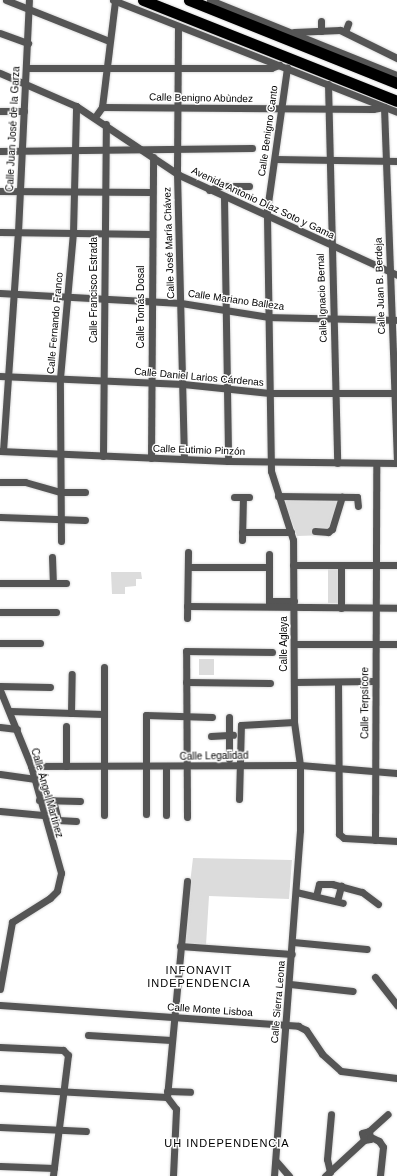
<!DOCTYPE html>
<meta charset="utf-8">
<style>
body{margin:0}
#map{position:relative;width:397px;height:1176px;overflow:hidden;background:#fff;font-family:Arial,sans-serif}
div>[style]{position:absolute}
[style*='--x']{left:calc(var(--x)*1px);top:calc(var(--y)*1px);width:calc(var(--w)*1px);rotate:calc(var(--a)*1deg)}
.green>*{inset:0;background:#dcdcdc;transform-origin:0 0}
.roads{filter:drop-shadow(0 0 1px #dbdbdb) drop-shadow(0 0 1px #dbdbdb)}
.minor>*{height:7px;margin:-3.5px;padding:0 3.5px;transform-origin:3.5px;border-radius:3.5px;background:#555}
.highway>*{height:11px;margin:-5.5px;padding:0 5.5px;transform-origin:5.5px;border-radius:5.5px;background:#000}
span{translate:-50% -50%;white-space:nowrap;text-align:center;line-height:1.15;-webkit-text-stroke:3px #fff;paint-order:stroke}
.street-label{font-size:10px;color:#000}
.neighbourhood-label{font-size:11px;color:#000;letter-spacing:1px}
</style>
<div id="map">
<div class="green">
<i style="clip-path:polygon(287px 500px,336px 500px,338px 505px,328px 535px,297px 536px,285px 503px)"></i>
<i style="left:328px;top:569px;width:10px;height:34px"></i>
<i style="clip-path:polygon(111px 572px,141px 572px,142px 579px,136px 579px,136px 586px,125px 587px,125px 594px,112px 594px)"></i>
<i style="left:199px;top:659px;width:15px;height:16px"></i>
<i style="clip-path:polygon(193px 858px,292px 860px,289px 899px,209px 896px,206px 945px,183px 943px)"></i>
</div>
<div class="roads">
<div class="minor">
<i style="--x:6;--y:0;--w:111;--a:21.7"></i>
<i style="--x:113;--y:0;--w:305;--a:21.5"></i>
<i style="--x:210;--y:0;--w:201;--a:21.9"></i>
<i style="--x:321;--y:21;--w:10;--a:90"></i>
<i style="--x:178;--y:27;--w:146;--a:90.4"></i>
<i style="--x:177;--y:173;--w:286;--a:88.6"></i>
<i style="--x:294;--y:32;--w:46;--a:-2.5"></i>
<i style="--x:340;--y:30;--w:64;--a:26.2"></i>
<i style="--x:345;--y:32;--w:9;--a:-69"></i>
<i style="--x:0;--y:33;--w:30;--a:20"></i>
<i style="--x:27;--y:68;--w:244;--a:0"></i>
<i style="--x:271;--y:68;--w:9;--a:-21"></i>
<i style="--x:0;--y:73;--w:83;--a:23.5"></i>
<i style="--x:76;--y:106;--w:124;--a:33.8"></i>
<i style="--x:179;--y:175;--w:240;--a:24.6"></i>
<i style="--x:328;--y:84;--w:379;--a:88.6"></i>
<i style="--x:102;--y:107;--w:271;--a:0.4"></i>
<i style="--x:373;--y:109;--w:11;--a:-10"></i>
<i style="--x:384;--y:107;--w:356;--a:87.9"></i>
<i style="--x:0;--y:111;--w:24;--a:0"></i>
<i style="--x:95;--y:117;--w:12;--a:-55"></i>
<i style="--x:102;--y:107;--w:107;--a:-83"></i>
<i style="--x:0;--y:151;--w:252;--a:-0.7"></i>
<i style="--x:275;--y:159;--w:122;--a:0.9"></i>
<i style="--x:209;--y:190;--w:12;--a:-20"></i>
<i style="--x:220;--y:186;--w:29;--a:0"></i>
<i style="--x:0;--y:191;--w:152;--a:0.4"></i>
<i style="--x:224;--y:197;--w:264;--a:89.1"></i>
<i style="--x:0;--y:232;--w:152;--a:0.8"></i>
<i style="--x:0;--y:293;--w:181;--a:3.2"></i>
<i style="--x:181;--y:303;--w:89;--a:9"></i>
<i style="--x:269;--y:317;--w:128;--a:1.3"></i>
<i style="--x:0;--y:376;--w:183;--a:2.5"></i>
<i style="--x:183;--y:384;--w:87;--a:5.9"></i>
<i style="--x:270;--y:393;--w:127;--a:0"></i>
<i style="--x:0;--y:451;--w:228;--a:2.5"></i>
<i style="--x:228;--y:461;--w:169;--a:0.7"></i>
<i style="--x:3;--y:451;--w:220;--a:-86.1"></i>
<i style="--x:18;--y:232;--w:232;--a:-87.3"></i>
<i style="--x:103;--y:456;--w:332;--a:-89.5"></i>
<i style="--x:151;--y:458;--w:301;--a:-89.6"></i>
<i style="--x:0;--y:482;--w:25;--a:0"></i>
<i style="--x:25;--y:482;--w:37;--a:16"></i>
<i style="--x:61;--y:492;--w:24;--a:0"></i>
<i style="--x:278;--y:496;--w:79;--a:0.7"></i>
<i style="--x:357;--y:497;--w:9;--a:84"></i>
<i style="--x:234;--y:497;--w:15;--a:0"></i>
<i style="--x:0;--y:517;--w:85;--a:2"></i>
<i style="--x:315;--y:531;--w:13;--a:4"></i>
<i style="--x:328;--y:532;--w:5;--a:-37"></i>
<i style="--x:332;--y:529;--w:34;--a:-73"></i>
<i style="--x:242;--y:532;--w:49;--a:0"></i>
<i style="--x:242;--y:540;--w:43;--a:-88.7"></i>
<i style="--x:61;--y:541;--w:163;--a:-90.4"></i>
<i style="--x:60;--y:378;--w:146;--a:-84.9"></i>
<i style="--x:73;--y:233;--w:127;--a:-88.6"></i>
<i style="--x:269;--y:554;--w:52;--a:90"></i>
<i style="--x:52;--y:557;--w:26;--a:88"></i>
<i style="--x:293;--y:565;--w:104;--a:0"></i>
<i style="--x:188;--y:567;--w:81;--a:0"></i>
<i style="--x:0;--y:583;--w:66;--a:0"></i>
<i style="--x:269;--y:601;--w:25;--a:0"></i>
<i style="--x:187;--y:606;--w:210;--a:0.5"></i>
<i style="--x:341;--y:608;--w:43;--a:-90"></i>
<i style="--x:0;--y:612;--w:56;--a:0"></i>
<i style="--x:187;--y:618;--w:66;--a:-89.1"></i>
<i style="--x:0;--y:643;--w:40;--a:0"></i>
<i style="--x:294;--y:644;--w:103;--a:0"></i>
<i style="--x:104;--y:667;--w:148;--a:90"></i>
<i style="--x:186;--y:682;--w:84;--a:0.7"></i>
<i style="--x:294;--y:682;--w:81;--a:-0.7"></i>
<i style="--x:338;--y:682;--w:152;--a:89.6"></i>
<i style="--x:339;--y:834;--w:6;--a:39"></i>
<i style="--x:344;--y:838;--w:53;--a:3.2"></i>
<i style="--x:0;--y:686;--w:50;--a:1.1"></i>
<i style="--x:0;--y:690;--w:82;--a:67.8"></i>
<i style="--x:31;--y:766;--w:111;--a:74.3"></i>
<i style="--x:61;--y:873;--w:18;--a:103"></i>
<i style="--x:57;--y:891;--w:10;--a:135"></i>
<i style="--x:50;--y:898;--w:45;--a:147.7"></i>
<i style="--x:12;--y:922;--w:68;--a:100.2"></i>
<i style="--x:10;--y:711;--w:94;--a:1.8"></i>
<i style="--x:71;--y:713;--w:39;--a:-89"></i>
<i style="--x:229;--y:717;--w:42;--a:90"></i>
<i style="--x:66;--y:726;--w:40;--a:90"></i>
<i style="--x:0;--y:727;--w:17;--a:7"></i>
<i style="--x:211;--y:736;--w:22;--a:-3"></i>
<i style="--x:31;--y:766;--w:269;--a:-0.2"></i>
<i style="--x:300;--y:765;--w:97;--a:4.7"></i>
<i style="--x:166;--y:767;--w:48;--a:90"></i>
<i style="--x:0;--y:774;--w:34;--a:8"></i>
<i style="--x:239;--y:799;--w:74;--a:-88.5"></i>
<i style="--x:241;--y:725;--w:53;--a:-3.2"></i>
<i style="--x:39;--y:800;--w:41;--a:1.4"></i>
<i style="--x:53;--y:800;--w:21;--a:76"></i>
<i style="--x:58;--y:820;--w:18;--a:3"></i>
<i style="--x:0;--y:811;--w:43;--a:5.3"></i>
<i style="--x:146;--y:814;--w:99;--a:-90"></i>
<i style="--x:146;--y:715;--w:66;--a:1.7"></i>
<i style="--x:187;--y:817;--w:166;--a:-90.3"></i>
<i style="--x:186;--y:651;--w:86;--a:0.7"></i>
<i style="--x:375;--y:840;--w:377;--a:-89.8"></i>
<i style="--x:296;--y:892;--w:48;--a:13.2"></i>
<i style="--x:316;--y:896;--w:12;--a:-76"></i>
<i style="--x:319;--y:884;--w:13;--a:0"></i>
<i style="--x:332;--y:884;--w:31;--a:15"></i>
<i style="--x:362;--y:892;--w:20;--a:37"></i>
<i style="--x:337;--y:901;--w:16;--a:-75"></i>
<i style="--x:293;--y:942;--w:74;--a:5.4"></i>
<i style="--x:180;--y:946;--w:112;--a:4.1"></i>
<i style="--x:375;--y:977;--w:36;--a:52"></i>
<i style="--x:290;--y:984;--w:63;--a:6.3"></i>
<i style="--x:0;--y:1005;--w:299;--a:4"></i>
<i style="--x:298;--y:1026;--w:9;--a:27"></i>
<i style="--x:306;--y:1030;--w:29;--a:56"></i>
<i style="--x:322;--y:1054;--w:25;--a:42"></i>
<i style="--x:341;--y:1071;--w:56;--a:7.1"></i>
<i style="--x:88;--y:1035;--w:83;--a:3.4"></i>
<i style="--x:0;--y:1047;--w:63;--a:2.7"></i>
<i style="--x:63;--y:1050;--w:7;--a:45"></i>
<i style="--x:68;--y:1055;--w:122;--a:97.1"></i>
<i style="--x:0;--y:1088;--w:167;--a:3.1"></i>
<i style="--x:167;--y:1091;--w:23;--a:2"></i>
<i style="--x:0;--y:1127;--w:86;--a:2.7"></i>
<i style="--x:369;--y:1131;--w:25;--a:-42"></i>
<i style="--x:371;--y:1137;--w:9;--a:27"></i>
<i style="--x:379;--y:1141;--w:7;--a:56"></i>
<i style="--x:383;--y:1147;--w:29;--a:96"></i>
<i style="--x:276;--y:1161;--w:20;--a:49"></i>
<i style="--x:0;--y:1166;--w:54;--a:2.1"></i>
<i style="--x:330;--y:1172;--w:13;--a:-103"></i>
<i style="--x:327;--y:1159;--w:45;--a:-84.9"></i>
<i style="--x:173;--y:1176;--w:67;--a:-87.4"></i>
<i style="--x:176;--y:1109;--w:15;--a:-127"></i>
<i style="--x:167;--y:1097;--w:217;--a:-84.7"></i>
<i style="--x:274;--y:1176;--w:347;--a:-85.7"></i>
<i style="--x:300;--y:830;--w:65;--a:-90"></i>
<i style="--x:300;--y:765;--w:43;--a:-97.9"></i>
<i style="--x:294;--y:722;--w:182;--a:-90.3"></i>
<i style="--x:293;--y:540;--w:72;--a:-107.7"></i>
<i style="--x:271;--y:471;--w:261;--a:-90.9"></i>
<i style="--x:267;--y:210;--w:144;--a:-82"></i>
<i style="--x:325;--y:1176;--w:53;--a:-42.7"></i>
<i style="--x:364;--y:1140;--w:6;--a:-9"></i>
<i style="--x:370;--y:1139;--w:8;--a:-97"></i>
<i style="--x:369;--y:1131;--w:7;--a:164"></i>
<i style="--x:362;--y:1133;--w:7;--a:74"></i>
</div>
<div class="highway">
<i style="--x:143;--y:0;--w:273;--a:21.7"></i>
<i style="--x:189;--y:0;--w:224;--a:21.8"></i>
</div>
</div>
<div class="street-label">
<span style="left:201px;top:98px;rotate:1deg">Calle Benigno Abùndez</span>
<span style="left:13px;top:129px;rotate:-87deg">Calle Juan José de la Garza</span>
<span style="left:268px;top:131px;rotate:-82deg">Calle Benigno Canto</span>
<span style="left:263px;top:203px;rotate:25deg">Avenida Antonio Díaz Soto y Gama</span>
<span style="left:169px;top:243px;rotate:-92deg">Calle José María Chávez</span>
<span style="left:380px;top:286px;rotate:-92deg">Calle Juan B. Berdeja</span>
<span style="left:94px;top:290px;rotate:-90deg">Calle Francisco Estrada</span>
<span style="left:322px;top:298px;rotate:-92deg">Calle Ignacio Bernal</span>
<span style="left:236px;top:300px;rotate:8deg">Calle Mariano Balleza</span>
<span style="left:141px;top:307px;rotate:-90deg">Calle Tomás Dosal</span>
<span style="left:55px;top:323px;rotate:-85deg">Calle Fernando Franco</span>
<span style="left:199px;top:377px;rotate:5deg">Calle Daniel Larios Cárdenas</span>
<span style="left:199px;top:450px;rotate:2deg">Calle Eutimio Pinzón</span>
<span style="left:284px;top:644px;rotate:-90deg">Calle Aglaya</span>
<span style="left:365px;top:703px;rotate:-90deg">Calle Terpsícore</span>
<span style="left:214px;top:756px;rotate:-1deg">Calle Legalidad</span>
<span style="left:47px;top:793px;rotate:74deg">Calle Ángel Martínez</span>
<span style="left:278px;top:1002px;rotate:-85deg">Calle Sierra Leona</span>
<span style="left:210px;top:1010px;rotate:4deg">Calle Monte Lisboa</span>
</div>
<div class="neighbourhood-label">
<span style="left:199px;top:977px">INFONAVIT<br>INDEPENDENCIA</span>
<span style="left:227px;top:1143px">UH INDEPENDENCIA</span>
</div>
</div>
